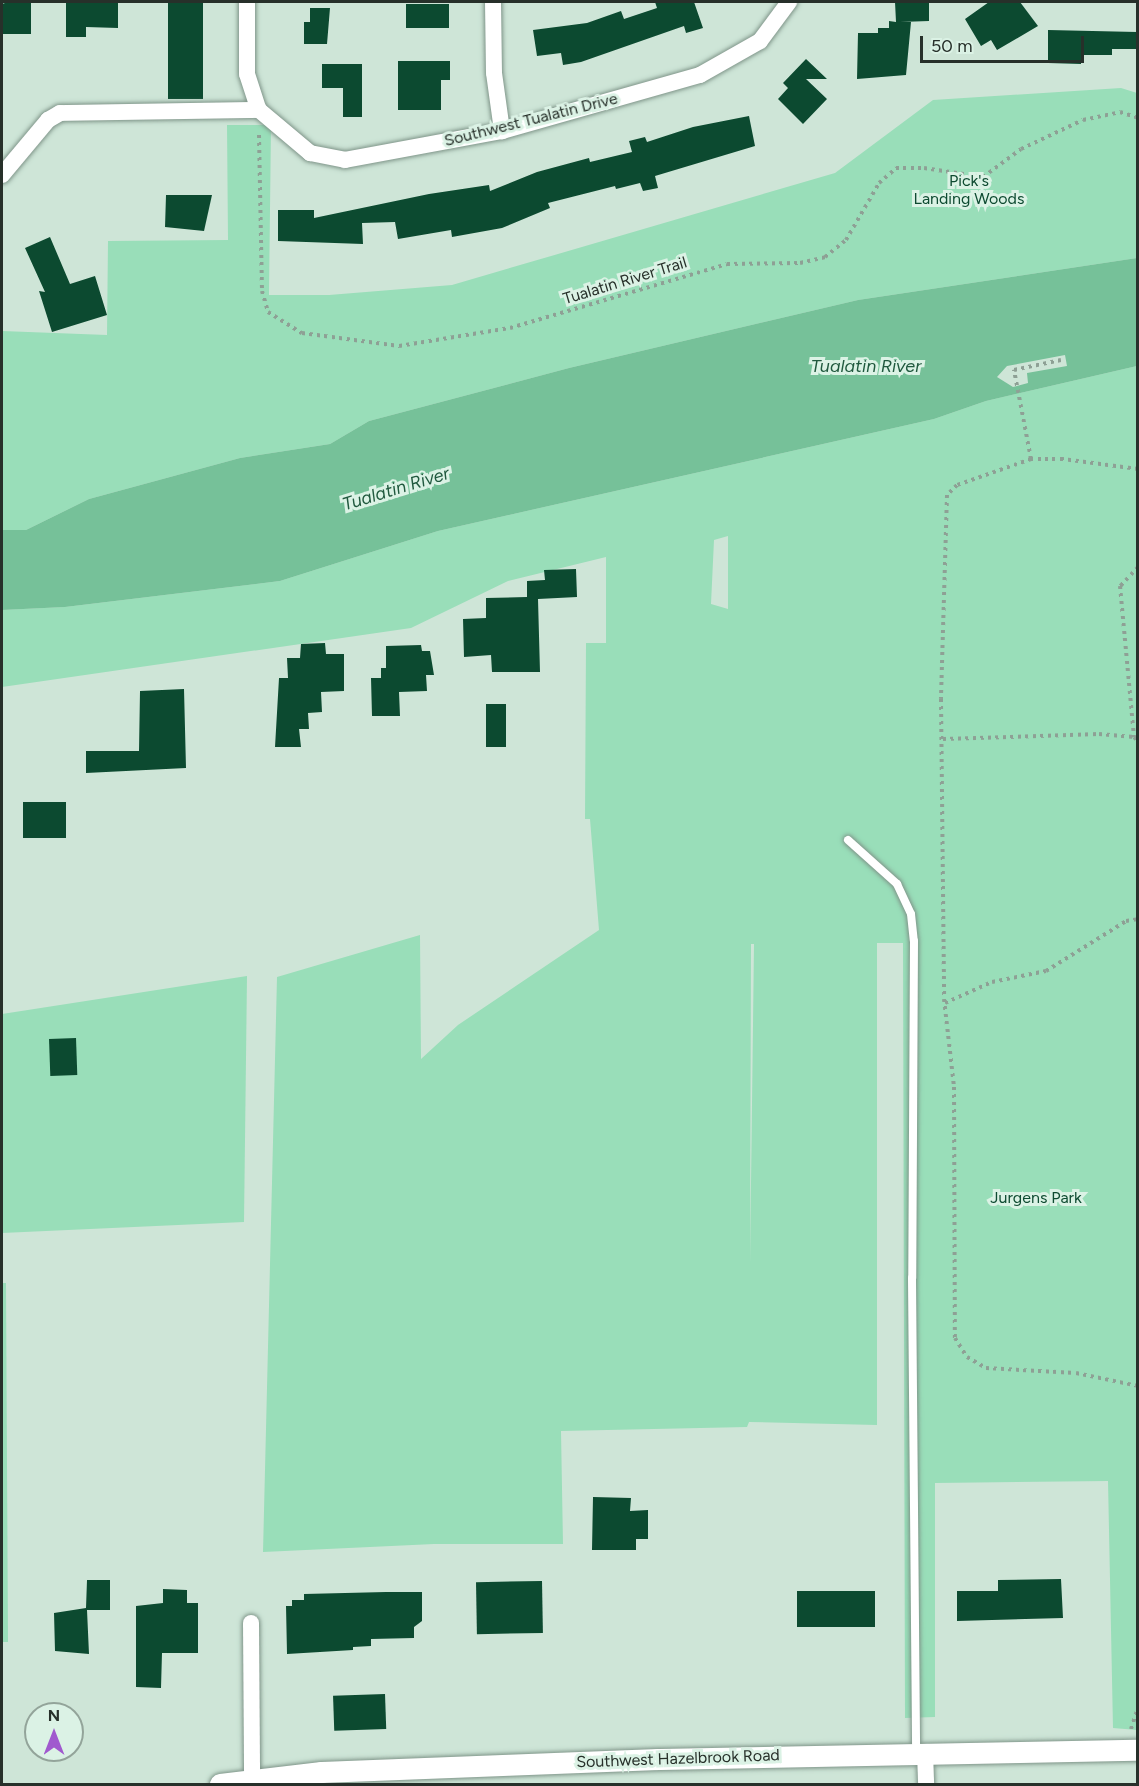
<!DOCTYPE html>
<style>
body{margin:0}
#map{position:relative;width:1139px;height:1786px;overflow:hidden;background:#cee5d7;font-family:Figtree,sans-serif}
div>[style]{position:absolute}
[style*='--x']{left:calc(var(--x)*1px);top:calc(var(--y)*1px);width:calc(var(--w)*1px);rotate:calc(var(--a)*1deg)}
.green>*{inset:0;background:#99deb9}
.water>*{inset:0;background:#76c199}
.pier>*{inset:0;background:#cee5d7}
.building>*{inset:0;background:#0c4a30;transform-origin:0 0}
.path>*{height:4px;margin-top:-2px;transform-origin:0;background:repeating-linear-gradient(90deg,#8ea095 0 3px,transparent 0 7.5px)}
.roads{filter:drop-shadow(0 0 2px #7f9589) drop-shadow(0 0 2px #7f9589)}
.service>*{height:8px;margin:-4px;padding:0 4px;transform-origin:4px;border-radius:4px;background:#fff}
.minor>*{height:16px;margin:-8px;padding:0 8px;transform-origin:8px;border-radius:8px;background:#fff}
.tertiary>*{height:21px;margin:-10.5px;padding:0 10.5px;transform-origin:10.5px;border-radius:10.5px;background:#fff}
span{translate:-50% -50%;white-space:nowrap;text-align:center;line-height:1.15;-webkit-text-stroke:6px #dbf2e5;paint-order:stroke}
.street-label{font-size:16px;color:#27302a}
.park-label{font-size:16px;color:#0e4b31}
.water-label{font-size:18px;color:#20593e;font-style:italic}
.frame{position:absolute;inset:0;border:3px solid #27302a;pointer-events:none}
.north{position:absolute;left:24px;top:1702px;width:60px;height:60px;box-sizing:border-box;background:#dbf2e5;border:2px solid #93a49a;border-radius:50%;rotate:0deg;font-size:16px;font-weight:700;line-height:24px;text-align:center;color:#27302a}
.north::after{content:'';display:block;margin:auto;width:21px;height:27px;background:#a059ce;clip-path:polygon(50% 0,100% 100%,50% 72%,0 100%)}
.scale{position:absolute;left:920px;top:36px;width:164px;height:27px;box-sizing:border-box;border:3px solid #27302a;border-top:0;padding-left:8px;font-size:18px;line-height:21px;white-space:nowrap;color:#27302a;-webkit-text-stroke:4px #dbf2e5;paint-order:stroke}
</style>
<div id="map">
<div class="green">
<i style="clip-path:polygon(1121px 88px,1137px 93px,1137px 258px,858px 300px,569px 368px,369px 421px,330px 444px,240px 458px,89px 499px,26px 530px,2px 530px,2px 331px,107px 335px,108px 241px,228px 240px,227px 125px,271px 125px,269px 295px,329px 295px,452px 285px,835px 173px,933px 100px)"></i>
<i style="clip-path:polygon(evenodd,1137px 366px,1137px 1730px,1113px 1728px,1108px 1481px,935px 1483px,935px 1717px,905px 1718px,903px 943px,877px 943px,877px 1425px,749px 1422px,747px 1427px,561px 1431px,563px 1544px,434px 1544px,263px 1552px,277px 977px,420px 935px,421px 1059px,458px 1025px,599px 930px,590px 819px,585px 819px,586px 643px,606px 643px,606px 557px,508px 581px,411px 628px,2px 687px,2px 610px,65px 607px,280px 581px,438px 531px,934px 419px,986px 401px,1137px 366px,728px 536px,728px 609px,711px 604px,714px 540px,728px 536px,1137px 366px,751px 944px,754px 944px,750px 1264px,751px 944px)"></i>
<i style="clip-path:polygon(247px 976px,244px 1222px,2px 1233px,2px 1014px)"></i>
<i style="clip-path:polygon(2px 1283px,6px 1283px,8px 1642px,2px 1642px)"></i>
</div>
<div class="water">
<i style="clip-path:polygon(1137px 258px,1137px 366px,986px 401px,934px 419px,438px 531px,280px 581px,65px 607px,2px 610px,2px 530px,26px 530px,89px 499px,240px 458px,330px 444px,369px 421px,569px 368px,858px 300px)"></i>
</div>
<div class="pier">
<i style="clip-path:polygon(1065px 355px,1067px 366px,1027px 373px,1028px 383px,1013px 387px,997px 377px,1007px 366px)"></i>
</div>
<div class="building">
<i style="clip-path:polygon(8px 2px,31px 2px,31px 34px,2px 34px,2px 4px)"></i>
<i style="clip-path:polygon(66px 2px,118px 2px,118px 28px,86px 27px,86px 37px,66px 37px)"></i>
<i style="clip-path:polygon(655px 2px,694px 2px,703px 28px,686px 33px,684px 26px,581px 62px,563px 65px,561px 53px,537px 56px,533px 30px,587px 23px,621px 11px,624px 19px,657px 8px)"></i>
<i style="clip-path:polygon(895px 2px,929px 2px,929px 21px,900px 22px,911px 22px,906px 75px,857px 79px,858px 33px,878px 33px,878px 28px,889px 28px,889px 21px,896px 22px)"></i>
<i style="clip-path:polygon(989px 2px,1020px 2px,1038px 26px,997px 50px,991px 40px,981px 46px,965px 19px)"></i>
<i style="left:168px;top:3px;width:35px;height:96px"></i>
<i style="left:449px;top:4px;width:24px;height:43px;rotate:90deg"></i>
<i style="clip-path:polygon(310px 8px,330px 8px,327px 44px,304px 44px,304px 22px,310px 22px)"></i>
<i style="clip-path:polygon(1048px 30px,1137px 32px,1137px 49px,1112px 49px,1112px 55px,1081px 55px,1081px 64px,1048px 63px)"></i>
<i style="clip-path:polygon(806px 59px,827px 79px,806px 79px,827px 99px,803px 124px,778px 99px,788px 88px,783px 83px)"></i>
<i style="clip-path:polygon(398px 61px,450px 61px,450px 80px,441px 80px,441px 110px,398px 110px)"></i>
<i style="clip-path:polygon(322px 64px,362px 64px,362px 117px,343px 117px,343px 88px,322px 88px)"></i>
<i style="clip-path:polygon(749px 116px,755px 146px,655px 176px,658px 188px,643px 191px,640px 183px,616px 189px,615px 186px,548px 203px,550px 208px,502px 228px,452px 237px,451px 230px,398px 239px,395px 222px,362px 223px,363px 244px,278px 241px,278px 210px,314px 210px,314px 218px,429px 194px,489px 185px,490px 191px,537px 172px,589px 158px,590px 162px,632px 152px,629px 141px,645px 137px,647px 142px,693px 127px)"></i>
<i style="clip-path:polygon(166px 195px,212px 195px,204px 231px,165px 227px)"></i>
<i style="clip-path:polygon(50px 237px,70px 284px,95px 276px,107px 315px,52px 332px,39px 291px,45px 292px,25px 248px)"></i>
<i style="clip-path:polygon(576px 569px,577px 597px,538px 599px,540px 672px,492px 672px,491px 655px,464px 657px,463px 619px,486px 618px,486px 598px,527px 597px,527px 581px,545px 580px,544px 570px)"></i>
<i style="clip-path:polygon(325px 643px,326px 654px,344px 654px,344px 691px,321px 692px,322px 712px,308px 713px,309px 729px,299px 729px,301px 747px,275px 747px,279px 678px,288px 678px,287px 658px,300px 658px,301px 644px)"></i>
<i style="clip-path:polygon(421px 645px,422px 651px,430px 651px,434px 675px,426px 675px,427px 691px,399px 692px,400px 716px,372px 716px,371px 678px,381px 678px,381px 668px,386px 668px,386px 646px)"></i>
<i style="clip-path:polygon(184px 689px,186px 768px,86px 773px,86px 751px,139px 751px,140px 691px)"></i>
<i style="left:486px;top:704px;width:20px;height:43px"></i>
<i style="left:66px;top:802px;width:36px;height:43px;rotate:90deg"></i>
<i style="left:76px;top:1038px;width:37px;height:27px;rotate:88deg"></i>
<i style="clip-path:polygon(593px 1497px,631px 1498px,630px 1511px,648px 1510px,648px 1539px,636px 1539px,636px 1550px,592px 1550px)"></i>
<i style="clip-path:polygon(1061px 1579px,1063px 1618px,957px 1621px,957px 1591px,998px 1591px,998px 1580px)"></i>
<i style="clip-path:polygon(87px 1580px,110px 1580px,110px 1610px,87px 1610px,89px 1654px,55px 1651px,54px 1613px,86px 1608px)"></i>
<i style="left:542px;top:1581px;width:52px;height:66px;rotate:89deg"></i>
<i style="clip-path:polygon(163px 1589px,187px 1590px,187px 1603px,198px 1603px,198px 1653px,162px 1653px,161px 1688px,136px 1687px,136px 1606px,163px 1603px)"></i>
<i style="left:875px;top:1591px;width:36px;height:78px;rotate:90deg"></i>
<i style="clip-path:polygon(386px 1592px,422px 1592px,422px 1621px,414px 1627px,414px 1638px,371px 1639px,371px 1646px,353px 1647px,353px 1650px,287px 1654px,286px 1606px,292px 1606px,292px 1600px,304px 1600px,304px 1594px)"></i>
<i style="left:385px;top:1694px;width:35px;height:52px;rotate:88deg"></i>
</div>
<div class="path">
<i style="--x:259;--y:135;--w:156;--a:88.9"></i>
<i style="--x:262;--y:291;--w:22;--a:74"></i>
<i style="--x:268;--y:312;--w:40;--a:32"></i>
<i style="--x:302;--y:333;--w:98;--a:7.6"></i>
<i style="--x:399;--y:346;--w:112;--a:-9.2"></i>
<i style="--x:510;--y:328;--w:226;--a:-16.4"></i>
<i style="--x:727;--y:264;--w:73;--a:-0.8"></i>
<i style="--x:800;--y:263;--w:26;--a:-13"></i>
<i style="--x:825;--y:257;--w:27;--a:-39"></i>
<i style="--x:846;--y:240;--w:66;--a:-59.9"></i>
<i style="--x:879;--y:183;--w:23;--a:-41"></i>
<i style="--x:896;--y:168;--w:28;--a:0"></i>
<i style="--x:924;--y:168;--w:60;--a:8.7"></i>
<i style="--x:983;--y:177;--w:47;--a:-36.4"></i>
<i style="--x:1021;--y:149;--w:68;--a:-25.1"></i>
<i style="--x:1083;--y:120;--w:38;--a:-12"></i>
<i style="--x:1120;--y:112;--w:19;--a:18"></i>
<i style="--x:1031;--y:459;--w:91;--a:-100.8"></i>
<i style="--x:1014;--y:370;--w:48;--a:-12"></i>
<i style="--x:1138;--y:469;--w:76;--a:-172.4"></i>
<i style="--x:1063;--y:459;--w:32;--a:180"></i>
<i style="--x:1031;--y:459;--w:78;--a:160.6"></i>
<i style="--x:957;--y:485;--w:14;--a:135"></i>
<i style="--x:947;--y:495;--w:204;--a:91.7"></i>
<i style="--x:941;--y:699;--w:300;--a:89.4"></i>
<i style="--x:944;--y:999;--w:89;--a:83.5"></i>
<i style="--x:954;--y:1087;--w:251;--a:89.8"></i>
<i style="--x:955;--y:1338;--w:22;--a:58"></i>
<i style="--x:967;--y:1357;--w:22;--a:30"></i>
<i style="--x:986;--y:1368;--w:90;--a:3.2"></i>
<i style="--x:1076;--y:1373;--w:63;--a:11.8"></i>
<i style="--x:1138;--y:567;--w:26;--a:133"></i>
<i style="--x:1120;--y:586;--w:152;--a:84.7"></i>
<i style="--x:1134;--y:737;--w:6;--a:45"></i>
<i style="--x:943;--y:739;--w:156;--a:-1.8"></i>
<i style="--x:1099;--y:734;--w:35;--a:5"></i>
<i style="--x:945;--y:1003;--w:51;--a:-24.1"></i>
<i style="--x:992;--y:982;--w:55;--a:-11.5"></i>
<i style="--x:1046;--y:971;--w:94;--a:-32"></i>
<i style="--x:1126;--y:921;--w:12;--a:-9"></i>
<i style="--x:1131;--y:1729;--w:23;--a:-72"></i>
</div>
<div class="roads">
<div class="service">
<i style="--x:848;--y:840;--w:66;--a:41.9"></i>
<i style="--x:897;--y:884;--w:33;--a:65"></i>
<i style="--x:911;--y:914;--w:27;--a:84"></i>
<i style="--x:914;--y:941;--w:337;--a:90.3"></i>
<i style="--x:912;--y:1278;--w:474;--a:89.5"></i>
</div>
<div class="minor">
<i style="--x:247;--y:2;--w:72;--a:90"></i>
<i style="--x:247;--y:74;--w:38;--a:72"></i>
<i style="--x:259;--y:110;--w:67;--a:40.1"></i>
<i style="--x:310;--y:153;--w:36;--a:11"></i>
<i style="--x:345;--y:160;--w:160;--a:-10.5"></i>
<i style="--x:502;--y:131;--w:206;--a:-15.8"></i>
<i style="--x:700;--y:75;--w:69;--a:-29.5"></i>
<i style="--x:760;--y:41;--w:49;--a:-53.4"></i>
<i style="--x:493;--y:2;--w:71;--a:89.2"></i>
<i style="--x:494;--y:73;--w:59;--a:82.1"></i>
<i style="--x:2;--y:175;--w:72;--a:-50.1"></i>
<i style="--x:48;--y:120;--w:14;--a:-30"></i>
<i style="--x:60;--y:113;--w:199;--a:-0.9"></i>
<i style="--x:251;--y:1623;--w:156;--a:89.6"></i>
<i style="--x:925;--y:1752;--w:32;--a:88"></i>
</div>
<div class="tertiary">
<i style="--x:220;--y:1784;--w:102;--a:-6.8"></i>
<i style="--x:321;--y:1772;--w:337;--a:-2.2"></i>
<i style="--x:658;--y:1759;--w:480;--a:-1.1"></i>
</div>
</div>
<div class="street-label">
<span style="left:531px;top:120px;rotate:-14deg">Southwest Tualatin Drive</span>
<span style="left:625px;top:281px;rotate:-17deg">Tualatin River Trail</span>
<span style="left:678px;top:1759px;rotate:-2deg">Southwest Hazelbrook Road</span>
</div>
<div class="park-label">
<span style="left:969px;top:190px">Pick's<br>Landing Woods</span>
<span style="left:1036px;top:1198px">Jurgens Park</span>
</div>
<div class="water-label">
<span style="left:866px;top:366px">Tualatin River</span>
<span style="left:396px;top:489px;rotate:-17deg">Tualatin River</span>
</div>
<div class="frame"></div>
<div class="north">N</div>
<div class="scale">50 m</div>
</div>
